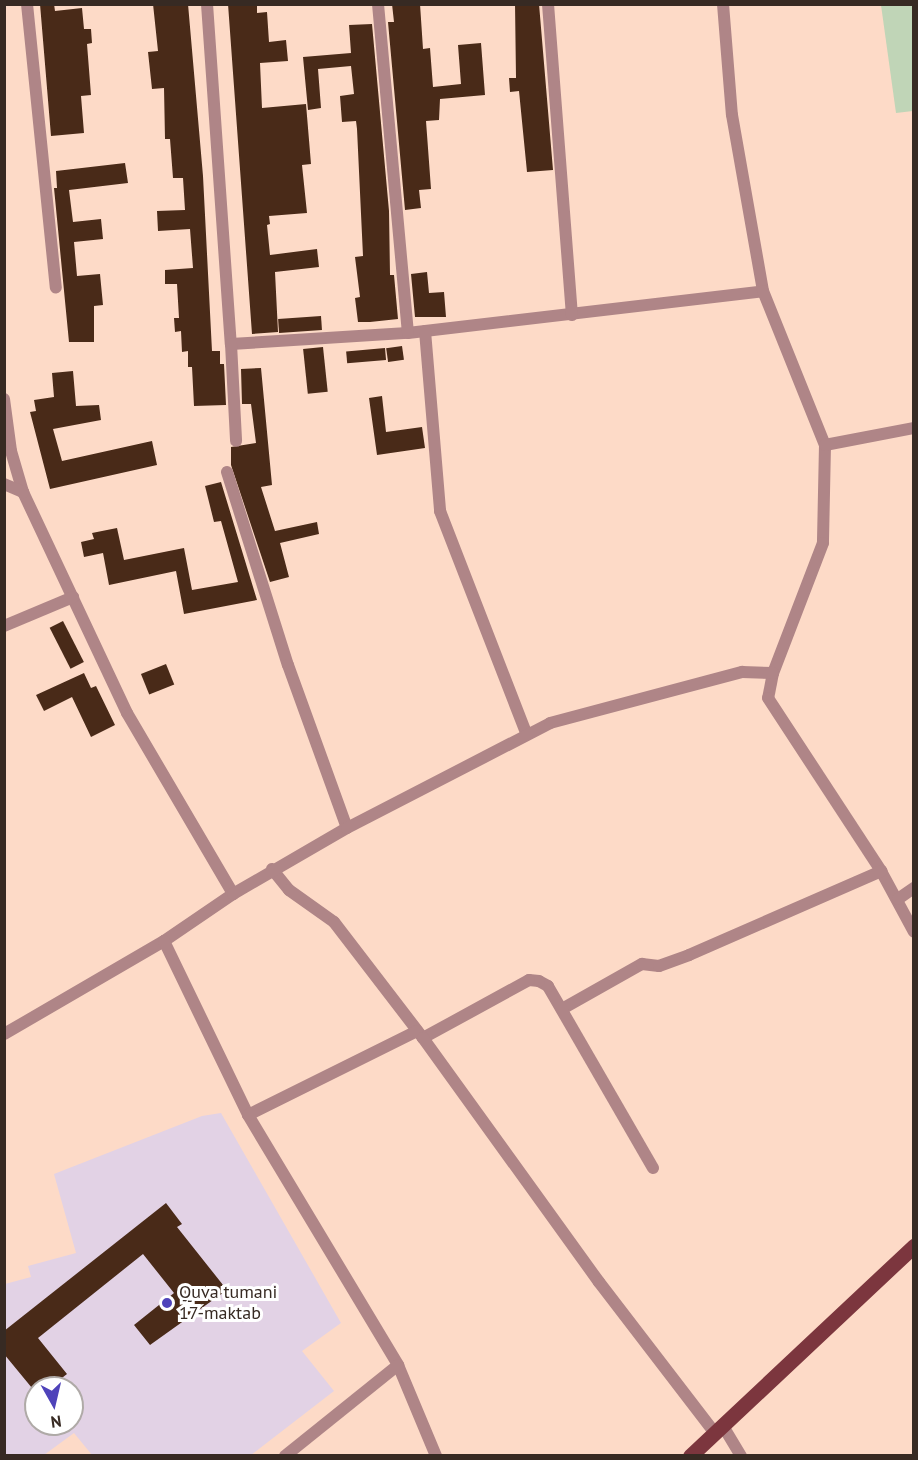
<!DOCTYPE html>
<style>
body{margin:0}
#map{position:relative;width:918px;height:1460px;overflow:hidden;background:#fddac7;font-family:"PT Sans",sans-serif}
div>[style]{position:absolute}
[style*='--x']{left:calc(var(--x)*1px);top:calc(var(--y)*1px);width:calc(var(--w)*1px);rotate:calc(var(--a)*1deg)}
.education>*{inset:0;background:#e2d2e5}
.green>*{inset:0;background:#c0d5b7}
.building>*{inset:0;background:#492a18;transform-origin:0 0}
.street>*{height:12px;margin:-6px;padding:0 6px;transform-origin:6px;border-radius:6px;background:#af8587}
.primary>*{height:15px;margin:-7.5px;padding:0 7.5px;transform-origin:7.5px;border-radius:7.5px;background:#7c363e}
.dots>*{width:16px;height:16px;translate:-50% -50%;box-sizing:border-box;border:3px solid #fff;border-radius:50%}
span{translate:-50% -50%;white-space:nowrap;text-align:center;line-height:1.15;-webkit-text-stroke:6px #fff;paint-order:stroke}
.poi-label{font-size:18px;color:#372a23}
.left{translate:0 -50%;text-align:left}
.frame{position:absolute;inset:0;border:6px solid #372a23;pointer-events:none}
.north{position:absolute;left:24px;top:1376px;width:60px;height:60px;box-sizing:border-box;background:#fff;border:2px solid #afaaa7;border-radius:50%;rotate:172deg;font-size:16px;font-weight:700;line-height:24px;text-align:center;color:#372a23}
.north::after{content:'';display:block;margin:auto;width:21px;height:27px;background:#4f43ba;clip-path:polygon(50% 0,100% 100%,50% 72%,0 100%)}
</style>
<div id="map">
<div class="education">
<i style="clip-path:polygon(evenodd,221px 1113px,341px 1323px,302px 1351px,334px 1391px,251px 1455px,92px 1455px,74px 1433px,44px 1455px,5px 1456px,5px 1284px,31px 1277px,28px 1266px,76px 1253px,54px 1174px,202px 1116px,221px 1113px,36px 1388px,72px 1388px,72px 1424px,36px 1424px,36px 1388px)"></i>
</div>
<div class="green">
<i style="clip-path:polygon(881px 5px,913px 5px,913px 111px,896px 113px)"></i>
</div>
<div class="building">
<i style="clip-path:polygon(40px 4px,54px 4px,55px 11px,82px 8px,84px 29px,91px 29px,92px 43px,87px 44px,91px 95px,81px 96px,84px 133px,51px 136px)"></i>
<i style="clip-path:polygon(153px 4px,188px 4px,203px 176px,212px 351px,220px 351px,220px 364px,224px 364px,226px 405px,194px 406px,192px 367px,188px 367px,188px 351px,182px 352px,181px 331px,175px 332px,174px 318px,179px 318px,177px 284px,165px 284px,165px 270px,193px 268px,190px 229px,158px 231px,157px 211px,185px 210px,183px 178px,173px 178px,170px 139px,165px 139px,164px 88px,152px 89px,148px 52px,158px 51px)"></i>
<i style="clip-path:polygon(228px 4px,257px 4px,257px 13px,267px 12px,269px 42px,286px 40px,288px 61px,260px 63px,262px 108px,306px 104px,311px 164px,302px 165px,307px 213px,269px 216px,270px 224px,267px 225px,270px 255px,317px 249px,319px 267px,275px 272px,278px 332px,252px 334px)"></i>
<i style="clip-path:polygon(392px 4px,420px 4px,423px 49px,430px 48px,433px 87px,461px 84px,458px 45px,481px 43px,485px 95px,440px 99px,439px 120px,426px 121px,431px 189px,419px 190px,421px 208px,405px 210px,388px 22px,394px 22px)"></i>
<i style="clip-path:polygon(515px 4px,539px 4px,553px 170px,527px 172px,519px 91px,510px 92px,509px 78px,516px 78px)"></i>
<i style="clip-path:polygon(372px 24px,389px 211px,390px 275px,394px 275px,398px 319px,370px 322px,358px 322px,355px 298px,360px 297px,355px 257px,363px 256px,357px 129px,356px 121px,342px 122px,340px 96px,354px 94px,351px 66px,318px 69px,321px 108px,308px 110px,303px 57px,351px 53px,349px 25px)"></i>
<i style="clip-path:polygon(125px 163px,128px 183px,69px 190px,73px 222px,101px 219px,103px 239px,74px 242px,77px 276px,100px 274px,103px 305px,94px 306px,94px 342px,69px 342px,54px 188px,57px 188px,56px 171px)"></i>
<i style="clip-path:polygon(427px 272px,429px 293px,444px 292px,446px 317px,415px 317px,411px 274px)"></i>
<i style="left:321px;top:316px;width:14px;height:43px;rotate:86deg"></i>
<i style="left:402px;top:346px;width:14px;height:16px;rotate:82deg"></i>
<i style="left:323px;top:347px;width:45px;height:20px;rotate:84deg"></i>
<i style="left:385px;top:348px;width:12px;height:39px;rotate:85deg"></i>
<i style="clip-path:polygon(261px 368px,272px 485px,261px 487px,275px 531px,317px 522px,319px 534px,280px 543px,289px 577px,270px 582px,231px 465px,231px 447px,256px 443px,251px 404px,242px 404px,241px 369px)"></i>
<i style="clip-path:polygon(73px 371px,76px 406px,99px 405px,101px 420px,53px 429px,62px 461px,152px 441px,157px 465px,50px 489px,30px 412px,36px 411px,34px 400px,54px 397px,52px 373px)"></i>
<i style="clip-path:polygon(382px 396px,386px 432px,422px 427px,425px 448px,377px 455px,369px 398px)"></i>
<i style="clip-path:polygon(221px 482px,257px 600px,184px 614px,176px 571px,109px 585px,103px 553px,84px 557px,81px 542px,94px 539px,92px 533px,117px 528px,124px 560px,184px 548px,192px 590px,238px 582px,221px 521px,214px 522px,205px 486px)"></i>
<i style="left:63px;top:621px;width:46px;height:15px;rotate:63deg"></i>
<i style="left:166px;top:664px;width:22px;height:27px;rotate:68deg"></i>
<i style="clip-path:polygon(84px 673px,91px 688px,96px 686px,115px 725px,91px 737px,72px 697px,44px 711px,36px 695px)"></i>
<i style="clip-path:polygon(166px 1203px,182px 1224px,177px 1227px,227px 1290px,150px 1345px,134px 1325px,174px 1293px,143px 1254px,38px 1338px,67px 1374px,49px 1388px,32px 1388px,4px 1354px,4px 1331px)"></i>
</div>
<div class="street">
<i style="--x:27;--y:4;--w:285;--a:84.2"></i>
<i style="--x:207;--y:4;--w:341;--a:86"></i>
<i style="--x:231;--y:344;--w:177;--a:-3.6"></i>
<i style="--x:408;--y:333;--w:357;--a:-6.7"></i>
<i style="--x:378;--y:4;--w:330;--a:84.8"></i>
<i style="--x:548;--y:4;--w:312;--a:85.6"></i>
<i style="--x:723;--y:4;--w:111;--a:85.4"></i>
<i style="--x:732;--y:115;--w:179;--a:80"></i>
<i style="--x:763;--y:291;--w:166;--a:68.1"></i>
<i style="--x:825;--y:445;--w:98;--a:91.2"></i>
<i style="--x:823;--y:543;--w:139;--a:111"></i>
<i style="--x:773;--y:673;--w:25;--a:101"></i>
<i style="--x:768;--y:698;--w:207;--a:56.8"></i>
<i style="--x:881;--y:871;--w:69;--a:61.6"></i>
<i style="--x:425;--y:331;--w:181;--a:85.2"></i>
<i style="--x:440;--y:511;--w:238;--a:68.8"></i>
<i style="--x:231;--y:344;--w:97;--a:87"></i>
<i style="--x:4;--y:399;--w:52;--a:82.3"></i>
<i style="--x:11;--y:451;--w:43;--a:73.7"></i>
<i style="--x:23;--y:492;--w:244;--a:64.8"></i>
<i style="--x:127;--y:713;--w:210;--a:59.6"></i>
<i style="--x:233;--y:894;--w:83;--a:145.7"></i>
<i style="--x:164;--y:941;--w:185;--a:149.8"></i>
<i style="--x:825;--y:445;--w:91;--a:-10.8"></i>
<i style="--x:227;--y:472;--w:202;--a:72.5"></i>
<i style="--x:288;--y:665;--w:173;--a:70.1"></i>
<i style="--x:4;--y:484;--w:21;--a:23"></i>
<i style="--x:4;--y:626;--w:75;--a:-22.8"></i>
<i style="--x:272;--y:869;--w:27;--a:51"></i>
<i style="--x:289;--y:890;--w:55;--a:35.4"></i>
<i style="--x:334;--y:922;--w:146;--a:52.5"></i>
<i style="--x:233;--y:894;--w:132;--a:-30.1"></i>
<i style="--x:347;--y:828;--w:229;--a:-27.3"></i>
<i style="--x:550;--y:723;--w:199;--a:-14.9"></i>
<i style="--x:742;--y:672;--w:31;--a:2"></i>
<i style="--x:898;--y:899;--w:19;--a:-35"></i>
<i style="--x:164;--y:941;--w:193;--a:64.2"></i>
<i style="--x:248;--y:1115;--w:292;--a:59"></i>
<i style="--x:398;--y:1365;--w:99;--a:67.3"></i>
<i style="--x:562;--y:1009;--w:92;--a:-29.4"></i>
<i style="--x:642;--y:964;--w:17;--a:7"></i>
<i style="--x:659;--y:966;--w:32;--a:-20"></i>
<i style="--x:689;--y:955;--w:210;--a:-23.6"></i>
<i style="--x:248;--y:1115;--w:189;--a:-26.4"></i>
<i style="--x:653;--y:1168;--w:210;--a:-120"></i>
<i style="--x:548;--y:986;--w:10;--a:-151"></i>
<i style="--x:539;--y:981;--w:10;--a:-174"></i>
<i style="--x:529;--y:980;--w:121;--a:151.3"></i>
<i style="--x:423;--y:1038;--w:301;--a:54.2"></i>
<i style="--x:599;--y:1282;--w:190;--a:52.5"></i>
<i style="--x:723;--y:1426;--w:35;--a:59"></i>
<i style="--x:285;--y:1456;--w:145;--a:-38.8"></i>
</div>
<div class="primary">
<i style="--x:690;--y:1456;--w:307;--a:-43.2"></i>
</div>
<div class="dots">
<i style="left:167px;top:1303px;background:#4f43ba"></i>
</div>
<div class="poi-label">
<span class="left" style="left:179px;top:1303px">Quva tumani<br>17-maktab</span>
</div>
<div class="frame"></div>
<div class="north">N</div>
</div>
